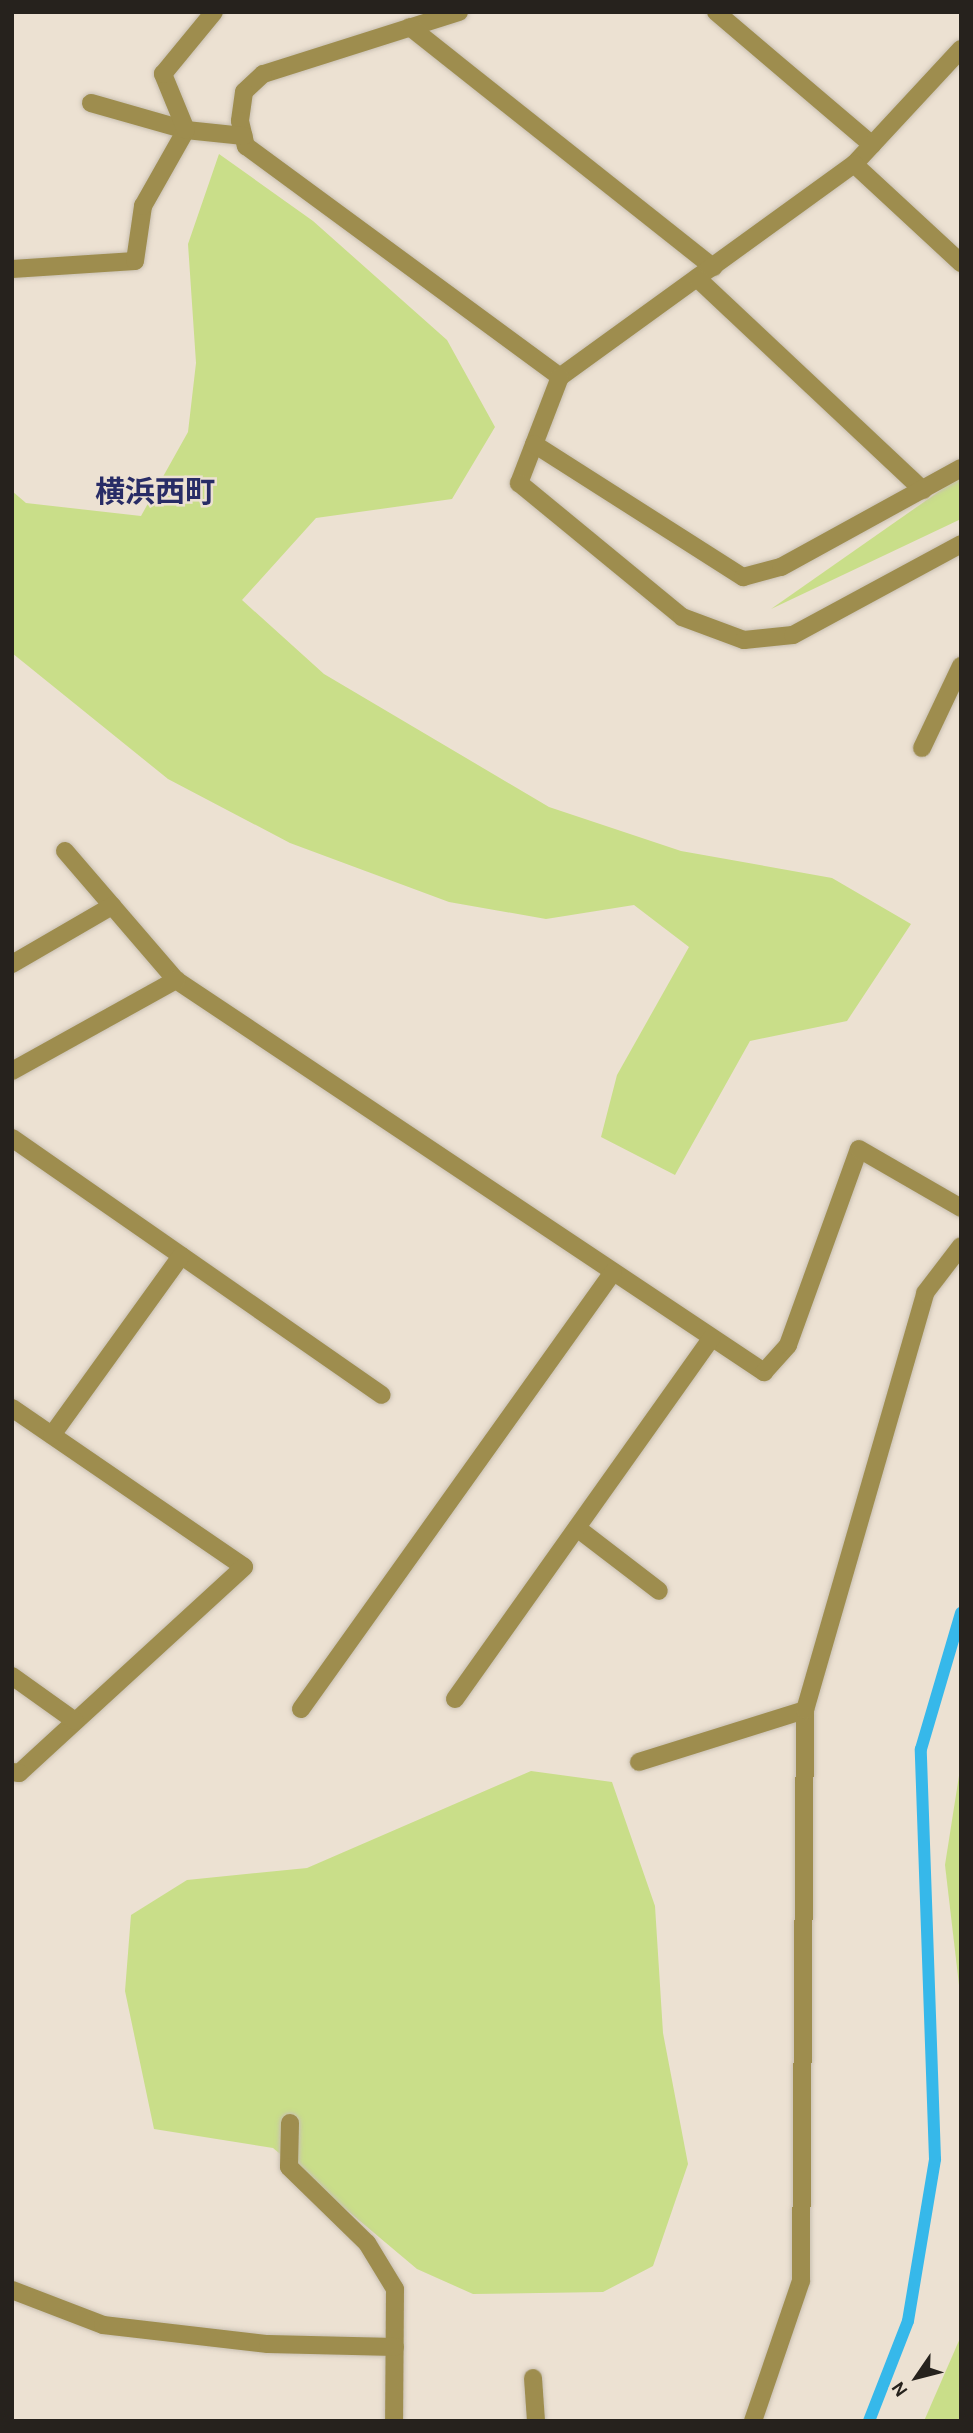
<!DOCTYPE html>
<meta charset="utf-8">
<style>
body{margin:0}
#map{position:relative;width:973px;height:2433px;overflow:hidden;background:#ece1d2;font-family:Karla,"Noto Sans JP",sans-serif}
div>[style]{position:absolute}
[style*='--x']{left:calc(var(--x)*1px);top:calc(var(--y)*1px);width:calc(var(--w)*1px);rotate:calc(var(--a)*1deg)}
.green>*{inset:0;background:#c9de89}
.stream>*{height:12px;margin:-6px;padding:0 6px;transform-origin:6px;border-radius:6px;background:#36b8ea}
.roads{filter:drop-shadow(0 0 2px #c8bfb1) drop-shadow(0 0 2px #c8bfb1)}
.minor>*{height:18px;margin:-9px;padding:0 9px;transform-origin:9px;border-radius:9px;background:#9e8d4e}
span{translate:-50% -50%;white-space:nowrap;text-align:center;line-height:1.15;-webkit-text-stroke:5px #ece1d2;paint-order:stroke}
.quarter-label{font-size:30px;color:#282c66;font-weight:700}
.frame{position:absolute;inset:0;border:14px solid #26221d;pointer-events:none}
.north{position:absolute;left:882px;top:2342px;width:70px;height:70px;-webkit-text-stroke:5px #ece1d2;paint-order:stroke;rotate:235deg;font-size:19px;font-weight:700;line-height:28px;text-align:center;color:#26221d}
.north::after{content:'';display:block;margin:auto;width:24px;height:32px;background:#26221d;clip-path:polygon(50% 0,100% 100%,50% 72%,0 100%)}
</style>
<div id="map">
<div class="green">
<i style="clip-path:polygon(219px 154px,313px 221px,447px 340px,495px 427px,452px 499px,316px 518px,242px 600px,324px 674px,549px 807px,681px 851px,832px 878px,911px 924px,847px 1021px,750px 1041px,675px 1175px,601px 1137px,617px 1075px,689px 947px,634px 905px,546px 919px,449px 902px,290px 843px,168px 779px,12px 653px,12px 491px,26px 503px,141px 516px,188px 432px,196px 363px,188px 244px)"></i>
<i style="clip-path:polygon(961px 476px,961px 519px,771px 609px)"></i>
<i style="clip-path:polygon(961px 1763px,961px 2002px,945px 1865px)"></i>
<i style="clip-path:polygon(531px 1771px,612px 1782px,655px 1906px,663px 2033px,688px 2164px,653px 2266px,603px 2292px,473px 2294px,417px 2269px,273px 2148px,154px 2129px,125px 1991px,131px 1915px,187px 1880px,307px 1868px)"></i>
<i style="clip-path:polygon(961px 2336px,961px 2421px,924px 2421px)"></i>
</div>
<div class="stream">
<i style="--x:869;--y:2421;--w:107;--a:-68.7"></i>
<i style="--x:908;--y:2321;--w:164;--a:-80.5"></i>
<i style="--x:935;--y:2159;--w:410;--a:-92"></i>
<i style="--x:921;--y:1749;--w:142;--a:-73.6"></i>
</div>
<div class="roads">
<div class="minor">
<i style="--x:459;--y:12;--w:206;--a:162.4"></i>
<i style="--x:263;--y:74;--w:26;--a:137"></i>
<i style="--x:244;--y:92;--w:29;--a:98"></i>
<i style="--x:240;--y:121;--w:26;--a:77"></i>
<i style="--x:246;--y:146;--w:390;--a:36.3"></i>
<i style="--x:716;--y:12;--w:205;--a:40.4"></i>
<i style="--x:410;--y:27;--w:387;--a:38.4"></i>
<i style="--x:961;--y:49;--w:157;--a:132.9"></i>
<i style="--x:854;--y:164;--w:363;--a:144.1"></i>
<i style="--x:560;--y:377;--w:114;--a:111.1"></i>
<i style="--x:519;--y:483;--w:211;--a:39.4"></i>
<i style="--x:682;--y:617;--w:66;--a:20.4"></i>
<i style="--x:744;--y:640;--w:49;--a:-5.8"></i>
<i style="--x:793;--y:635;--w:191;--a:-28.4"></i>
<i style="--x:91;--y:103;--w:99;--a:15.9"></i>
<i style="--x:186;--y:130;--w:58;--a:5.9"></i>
<i style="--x:854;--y:164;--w:146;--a:42.8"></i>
<i style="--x:12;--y:269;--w:123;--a:-3.7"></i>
<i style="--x:135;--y:261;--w:56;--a:-81.7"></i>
<i style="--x:143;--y:206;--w:87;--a:-60.5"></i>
<i style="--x:186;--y:130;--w:61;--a:-112.3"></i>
<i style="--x:163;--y:74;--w:80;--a:-50.6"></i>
<i style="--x:697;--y:278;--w:310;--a:43.2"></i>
<i style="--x:534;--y:444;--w:248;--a:32.5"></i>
<i style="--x:743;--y:577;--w:39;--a:-15"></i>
<i style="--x:781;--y:567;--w:205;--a:-28.8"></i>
<i style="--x:922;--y:748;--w:91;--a:-64.6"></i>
<i style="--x:65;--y:851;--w:170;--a:49.3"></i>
<i style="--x:176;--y:980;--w:707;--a:33.69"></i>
<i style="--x:764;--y:1372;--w:36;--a:-48"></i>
<i style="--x:788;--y:1345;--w:208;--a:-70.1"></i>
<i style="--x:859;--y:1149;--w:118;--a:30"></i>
<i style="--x:12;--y:964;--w:116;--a:-30.1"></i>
<i style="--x:12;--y:1071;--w:188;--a:-29"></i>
<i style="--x:12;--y:1138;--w:450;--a:34.8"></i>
<i style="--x:12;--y:1408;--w:281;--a:34.4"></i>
<i style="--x:244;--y:1567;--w:305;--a:137.5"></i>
<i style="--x:19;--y:1773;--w:7;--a:-172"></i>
<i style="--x:52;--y:1435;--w:221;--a:-54.2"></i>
<i style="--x:577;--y:1528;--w:103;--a:37.5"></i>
<i style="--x:12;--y:1676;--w:77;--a:35.5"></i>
<i style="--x:455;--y:1699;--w:443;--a:-54.6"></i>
<i style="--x:301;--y:1709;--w:537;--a:-54.47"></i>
<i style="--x:639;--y:1762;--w:174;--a:-17.4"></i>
<i style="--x:290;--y:2123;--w:44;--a:91.3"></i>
<i style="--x:289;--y:2167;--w:109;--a:44.3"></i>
<i style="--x:367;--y:2243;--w:54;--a:58.7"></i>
<i style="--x:395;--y:2289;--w:132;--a:90.4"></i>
<i style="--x:12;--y:2290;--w:97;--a:21"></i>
<i style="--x:103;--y:2325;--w:166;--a:6.6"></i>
<i style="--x:268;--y:2344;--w:127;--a:1.4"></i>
<i style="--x:533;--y:2378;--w:43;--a:86"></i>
<i style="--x:753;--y:2421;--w:148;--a:-71.1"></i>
<i style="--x:801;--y:2281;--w:571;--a:-89.6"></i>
<i style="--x:805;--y:1710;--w:434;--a:-73.9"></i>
<i style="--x:925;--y:1293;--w:59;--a:-52.5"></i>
</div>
</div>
<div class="quarter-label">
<span style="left:155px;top:492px">横浜西町</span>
</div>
<div class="frame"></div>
<div class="north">N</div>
</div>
